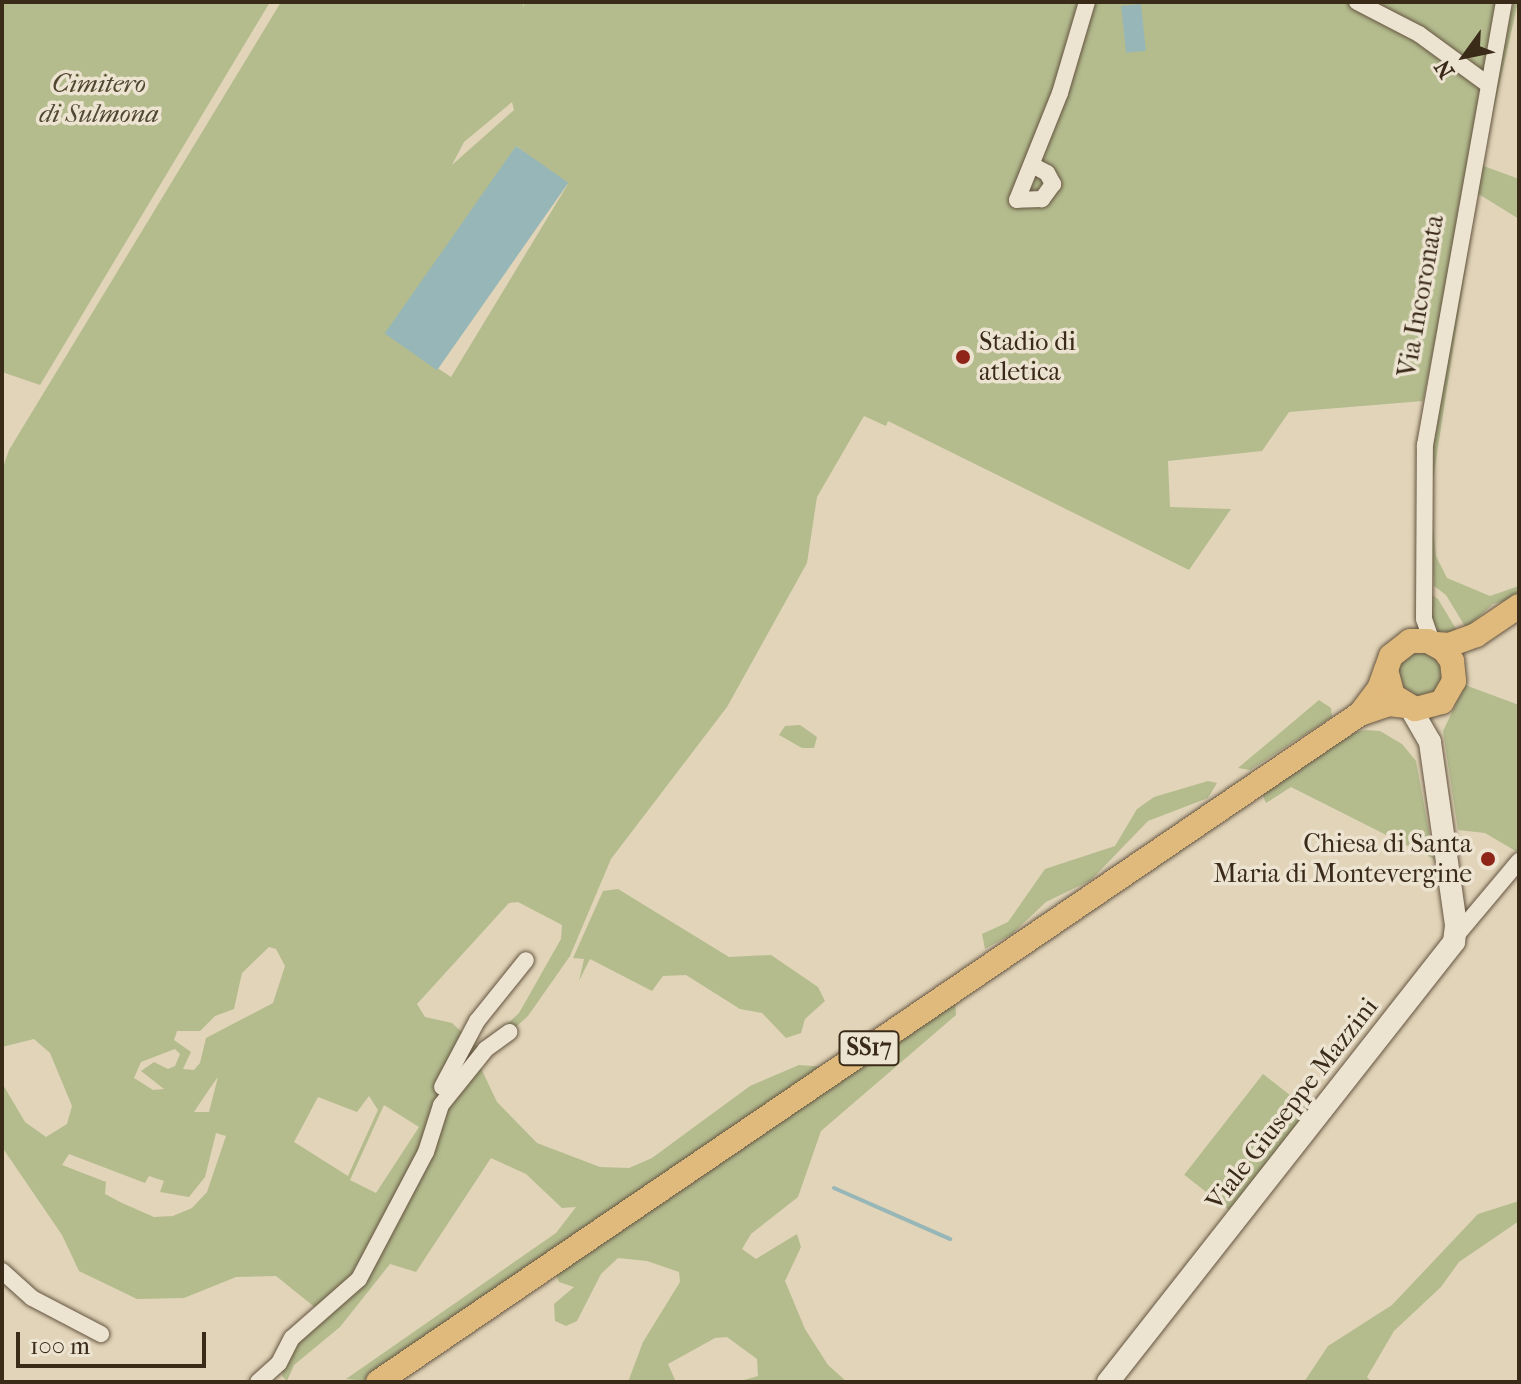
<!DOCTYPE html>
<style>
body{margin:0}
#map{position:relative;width:1521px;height:1384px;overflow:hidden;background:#e1d4b8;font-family:"IM FELL French Canon",serif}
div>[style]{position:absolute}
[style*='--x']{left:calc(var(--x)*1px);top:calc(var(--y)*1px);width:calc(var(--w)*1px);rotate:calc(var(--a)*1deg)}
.green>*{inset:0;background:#b4bc8e;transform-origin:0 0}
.water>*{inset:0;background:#97b6b7;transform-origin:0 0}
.stream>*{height:4px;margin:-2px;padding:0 2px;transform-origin:2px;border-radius:2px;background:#97b6b7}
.roads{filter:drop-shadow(0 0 2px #645440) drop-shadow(0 0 2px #645440)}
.street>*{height:16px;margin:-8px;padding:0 8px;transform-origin:8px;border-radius:8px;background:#ece3d1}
.secondary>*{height:22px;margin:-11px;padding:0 11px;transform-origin:11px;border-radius:11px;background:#ece3d1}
.primary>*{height:24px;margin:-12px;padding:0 12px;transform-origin:12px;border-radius:12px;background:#e0ba7c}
.dots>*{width:22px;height:22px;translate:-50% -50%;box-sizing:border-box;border:4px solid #ece3d1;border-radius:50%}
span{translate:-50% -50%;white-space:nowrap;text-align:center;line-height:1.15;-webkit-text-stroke:7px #ece3d1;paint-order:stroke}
.shield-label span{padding:2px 6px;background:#ece3d1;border:2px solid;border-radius:6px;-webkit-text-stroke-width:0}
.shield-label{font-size:24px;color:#3a2a18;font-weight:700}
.park-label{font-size:26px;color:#524730;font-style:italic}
.street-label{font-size:26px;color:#3a2a18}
.poi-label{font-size:26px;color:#3a2a18}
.left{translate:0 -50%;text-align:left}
.right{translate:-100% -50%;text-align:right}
.frame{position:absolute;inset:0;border:4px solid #3a2a18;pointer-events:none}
.north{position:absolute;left:1425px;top:16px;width:80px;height:80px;-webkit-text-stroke:6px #ece3d1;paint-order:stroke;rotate:237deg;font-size:22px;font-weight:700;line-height:32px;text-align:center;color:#3a2a18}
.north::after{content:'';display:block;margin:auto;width:28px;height:36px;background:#3a2a18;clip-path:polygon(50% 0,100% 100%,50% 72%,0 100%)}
.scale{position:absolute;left:16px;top:1332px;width:190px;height:36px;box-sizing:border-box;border:4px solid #3a2a18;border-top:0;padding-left:10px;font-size:24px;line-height:28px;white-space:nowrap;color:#3a2a18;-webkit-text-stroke:6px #ece3d1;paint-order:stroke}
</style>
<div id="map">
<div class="green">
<i style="clip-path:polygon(2px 2px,270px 2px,40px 385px,2px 372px)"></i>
<i style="clip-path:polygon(evenodd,281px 2px,523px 2px,523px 7px,525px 2px,1504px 2px,1423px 401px,1289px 412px,1262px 451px,1168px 461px,1170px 507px,1231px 509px,1189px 570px,888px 421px,886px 426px,864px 416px,817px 497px,807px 563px,727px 707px,611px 859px,570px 956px,528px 1016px,459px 1078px,441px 1105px,427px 1148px,443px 1107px,478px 1062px,497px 1102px,537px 1143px,600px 1167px,629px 1168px,652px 1158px,750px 1086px,799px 1065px,826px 1067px,367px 1381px,346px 1379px,556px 1233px,576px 1207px,562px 1208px,526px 1174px,491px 1158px,416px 1272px,390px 1264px,340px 1327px,294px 1365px,287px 1381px,282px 1376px,286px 1349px,361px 1282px,394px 1225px,425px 1156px,359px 1279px,322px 1313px,276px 1276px,236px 1277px,184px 1298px,137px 1299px,79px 1271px,62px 1235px,2px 1147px,2px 1083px,25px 1122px,46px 1137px,67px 1124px,72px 1106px,50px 1053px,34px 1039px,2px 1047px,2px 470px,9px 450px,281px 2px,512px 102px,514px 110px,452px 165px,464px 142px,512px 102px,281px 2px,516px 146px,568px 184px,451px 377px,395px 340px,516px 146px,281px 2px,518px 902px,562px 925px,561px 939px,519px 1013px,480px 1049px,452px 1023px,425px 1017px,417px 1004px,509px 903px,518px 902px,281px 2px,269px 947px,276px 949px,285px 966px,273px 1003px,206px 1038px,200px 1063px,194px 1070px,183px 1069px,191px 1052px,174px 1040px,177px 1031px,200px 1031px,215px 1016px,234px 1009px,242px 973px,269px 947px,281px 2px,175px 1049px,180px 1054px,175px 1066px,168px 1069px,154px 1062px,141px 1071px,164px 1089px,153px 1090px,134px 1078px,141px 1062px,175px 1049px,281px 2px,218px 1077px,209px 1112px,194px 1112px,208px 1091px,218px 1077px,281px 2px,369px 1096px,378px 1110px,348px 1176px,294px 1142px,318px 1097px,357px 1112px,369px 1096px,281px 2px,384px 1105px,419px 1127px,376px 1193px,350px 1180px,384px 1105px,281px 2px,216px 1133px,226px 1136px,207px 1192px,192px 1208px,173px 1216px,154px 1217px,122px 1203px,105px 1194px,106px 1182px,62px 1165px,69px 1154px,145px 1183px,149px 1176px,164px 1181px,160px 1192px,189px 1197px,205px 1177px,216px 1133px)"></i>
<i style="clip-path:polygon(1514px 2px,1518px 2px,1481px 165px,1519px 179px,1519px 219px,1477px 193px,1430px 499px,1436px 556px,1447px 578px,1490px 596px,1519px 586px,1519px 597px,1493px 604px,1466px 628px,1446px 595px,1434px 586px,1429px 499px,1431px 447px,1494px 68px)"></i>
<i style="clip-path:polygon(1432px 595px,1438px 599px,1459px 634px,1435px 631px,1429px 616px)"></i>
<i style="clip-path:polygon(1427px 647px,1448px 674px,1427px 701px,1401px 694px,1396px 661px)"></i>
<i style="clip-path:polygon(1465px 685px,1519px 705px,1519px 853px,1485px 833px,1458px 830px,1443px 731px)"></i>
<i style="clip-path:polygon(1319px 700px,1331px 708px,1332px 717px,1250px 770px,1238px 768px)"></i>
<i style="clip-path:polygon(800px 725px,817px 737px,814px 748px,802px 748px,779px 735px,785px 726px)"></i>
<i style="clip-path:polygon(1366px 730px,1380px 731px,1402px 744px,1416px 761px,1434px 859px,1291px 787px,1266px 803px,1261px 791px,1340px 735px)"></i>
<i style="clip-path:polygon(1208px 781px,1217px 783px,1208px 798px,1148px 821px,1091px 880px,1046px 902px,1012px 934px,985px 949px,982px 934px,1008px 922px,1045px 869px,1115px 846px,1137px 809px,1154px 797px)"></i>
<i style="clip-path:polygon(618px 889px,729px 957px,771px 955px,818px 987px,825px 1001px,805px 1019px,801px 1033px,786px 1038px,762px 1013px,740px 1009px,686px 975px,663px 976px,652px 991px,590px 959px,579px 981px,584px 959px,573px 958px,603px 891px)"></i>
<i style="clip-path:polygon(955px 997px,956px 1015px,821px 1131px,798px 1197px,751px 1234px,742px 1249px,756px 1259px,797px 1234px,801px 1247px,785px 1281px,805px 1329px,828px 1365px,847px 1382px,737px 1382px,758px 1376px,757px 1359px,727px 1337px,715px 1338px,668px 1364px,676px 1382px,628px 1382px,643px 1342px,680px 1282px,679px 1272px,647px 1261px,618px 1258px,601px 1274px,577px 1321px,566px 1326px,555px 1321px,554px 1304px,574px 1287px,559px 1282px,554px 1269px)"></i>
<i style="left:1263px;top:1074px;width:61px;height:128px;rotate:38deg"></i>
<i style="clip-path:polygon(1519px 1201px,1519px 1221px,1459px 1262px,1441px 1287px,1394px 1331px,1367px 1377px,1372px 1382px,1304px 1382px,1328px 1346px,1392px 1305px,1478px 1214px)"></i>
</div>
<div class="water">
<i style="left:1141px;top:4px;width:47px;height:20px;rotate:84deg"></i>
<i style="left:516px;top:146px;width:64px;height:229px;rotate:35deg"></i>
</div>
<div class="stream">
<i style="--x:834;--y:1188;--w:127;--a:23.7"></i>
</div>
<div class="roads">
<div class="street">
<i style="--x:1357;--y:2;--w:70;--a:27.3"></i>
<i style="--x:1419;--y:34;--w:83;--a:36.2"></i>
<i style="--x:1032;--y:165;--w:17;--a:28"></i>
<i style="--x:1047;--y:173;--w:13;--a:61"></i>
<i style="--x:1053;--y:184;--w:19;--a:126"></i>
<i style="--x:1042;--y:199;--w:25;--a:178"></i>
<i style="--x:1017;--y:200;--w:115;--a:-68.1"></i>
<i style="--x:1060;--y:93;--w:95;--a:-73.5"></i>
<i style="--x:1432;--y:642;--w:24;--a:-109"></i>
<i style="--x:1424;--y:619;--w:174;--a:-89.7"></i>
<i style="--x:1425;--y:445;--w:450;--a:-79.9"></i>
<i style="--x:1456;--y:936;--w:98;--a:-50"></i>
<i style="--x:442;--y:1087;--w:75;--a:-62.1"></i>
<i style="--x:477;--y:1021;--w:78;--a:-51.2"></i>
<i style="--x:2;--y:1271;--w:40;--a:42"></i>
<i style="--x:32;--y:1298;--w:78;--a:27.6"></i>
<i style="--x:258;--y:1382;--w:28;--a:-42"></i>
<i style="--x:279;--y:1363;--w:28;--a:-63"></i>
<i style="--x:292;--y:1338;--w:89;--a:-41.4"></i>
<i style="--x:359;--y:1279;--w:144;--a:-62.2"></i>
<i style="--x:426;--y:1152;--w:49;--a:-72.3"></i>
<i style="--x:441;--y:1105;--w:72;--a:-51.2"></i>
<i style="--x:486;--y:1049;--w:29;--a:-36"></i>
</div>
<div class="secondary">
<i style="--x:1108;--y:1382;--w:560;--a:-51.82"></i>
<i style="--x:1454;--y:942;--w:17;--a:-83"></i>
<i style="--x:1456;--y:925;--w:185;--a:-98.1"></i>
<i style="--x:1430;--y:742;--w:39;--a:-120"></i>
</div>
<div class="primary">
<i style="--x:1436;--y:644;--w:13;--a:4"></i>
<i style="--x:1449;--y:645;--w:29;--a:-20"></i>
<i style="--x:1476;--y:635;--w:52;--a:-34"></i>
<i style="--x:1360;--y:714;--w:31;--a:-53"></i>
<i style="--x:1379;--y:689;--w:35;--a:-70"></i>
<i style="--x:1391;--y:656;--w:24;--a:-38"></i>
<i style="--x:1410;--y:641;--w:18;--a:0"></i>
<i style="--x:1428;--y:641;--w:18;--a:29"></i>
<i style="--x:1444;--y:650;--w:14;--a:54"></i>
<i style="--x:1452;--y:661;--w:20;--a:84"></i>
<i style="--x:1454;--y:681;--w:24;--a:120"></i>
<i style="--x:1442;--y:702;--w:28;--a:165"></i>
<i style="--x:1415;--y:709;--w:26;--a:-149"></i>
<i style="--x:1393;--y:696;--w:27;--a:-105"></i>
<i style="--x:378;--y:1382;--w:1188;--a:-34.23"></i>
<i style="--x:1360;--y:714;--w:31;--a:-19"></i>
<i style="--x:1389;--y:704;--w:17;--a:7"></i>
</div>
</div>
<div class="dots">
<i style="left:963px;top:357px;background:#8f2418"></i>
<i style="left:1488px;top:859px;background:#8f2418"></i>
</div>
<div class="shield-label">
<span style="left:869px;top:1048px">SS17</span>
</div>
<div class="park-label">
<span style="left:99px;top:99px">Cimitero<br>di Sulmona</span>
</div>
<div class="street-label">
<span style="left:1421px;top:296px;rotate:-80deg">Via Incoronata</span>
<span style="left:1292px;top:1104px;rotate:-52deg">Viale Giuseppe Mazzini</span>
</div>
<div class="poi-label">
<span class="left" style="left:979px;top:357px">Stadio di<br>atletica</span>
<span class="right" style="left:1472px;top:859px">Chiesa di Santa<br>Maria di Montevergine</span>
</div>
<div class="frame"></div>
<div class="north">N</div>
<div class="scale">100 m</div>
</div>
